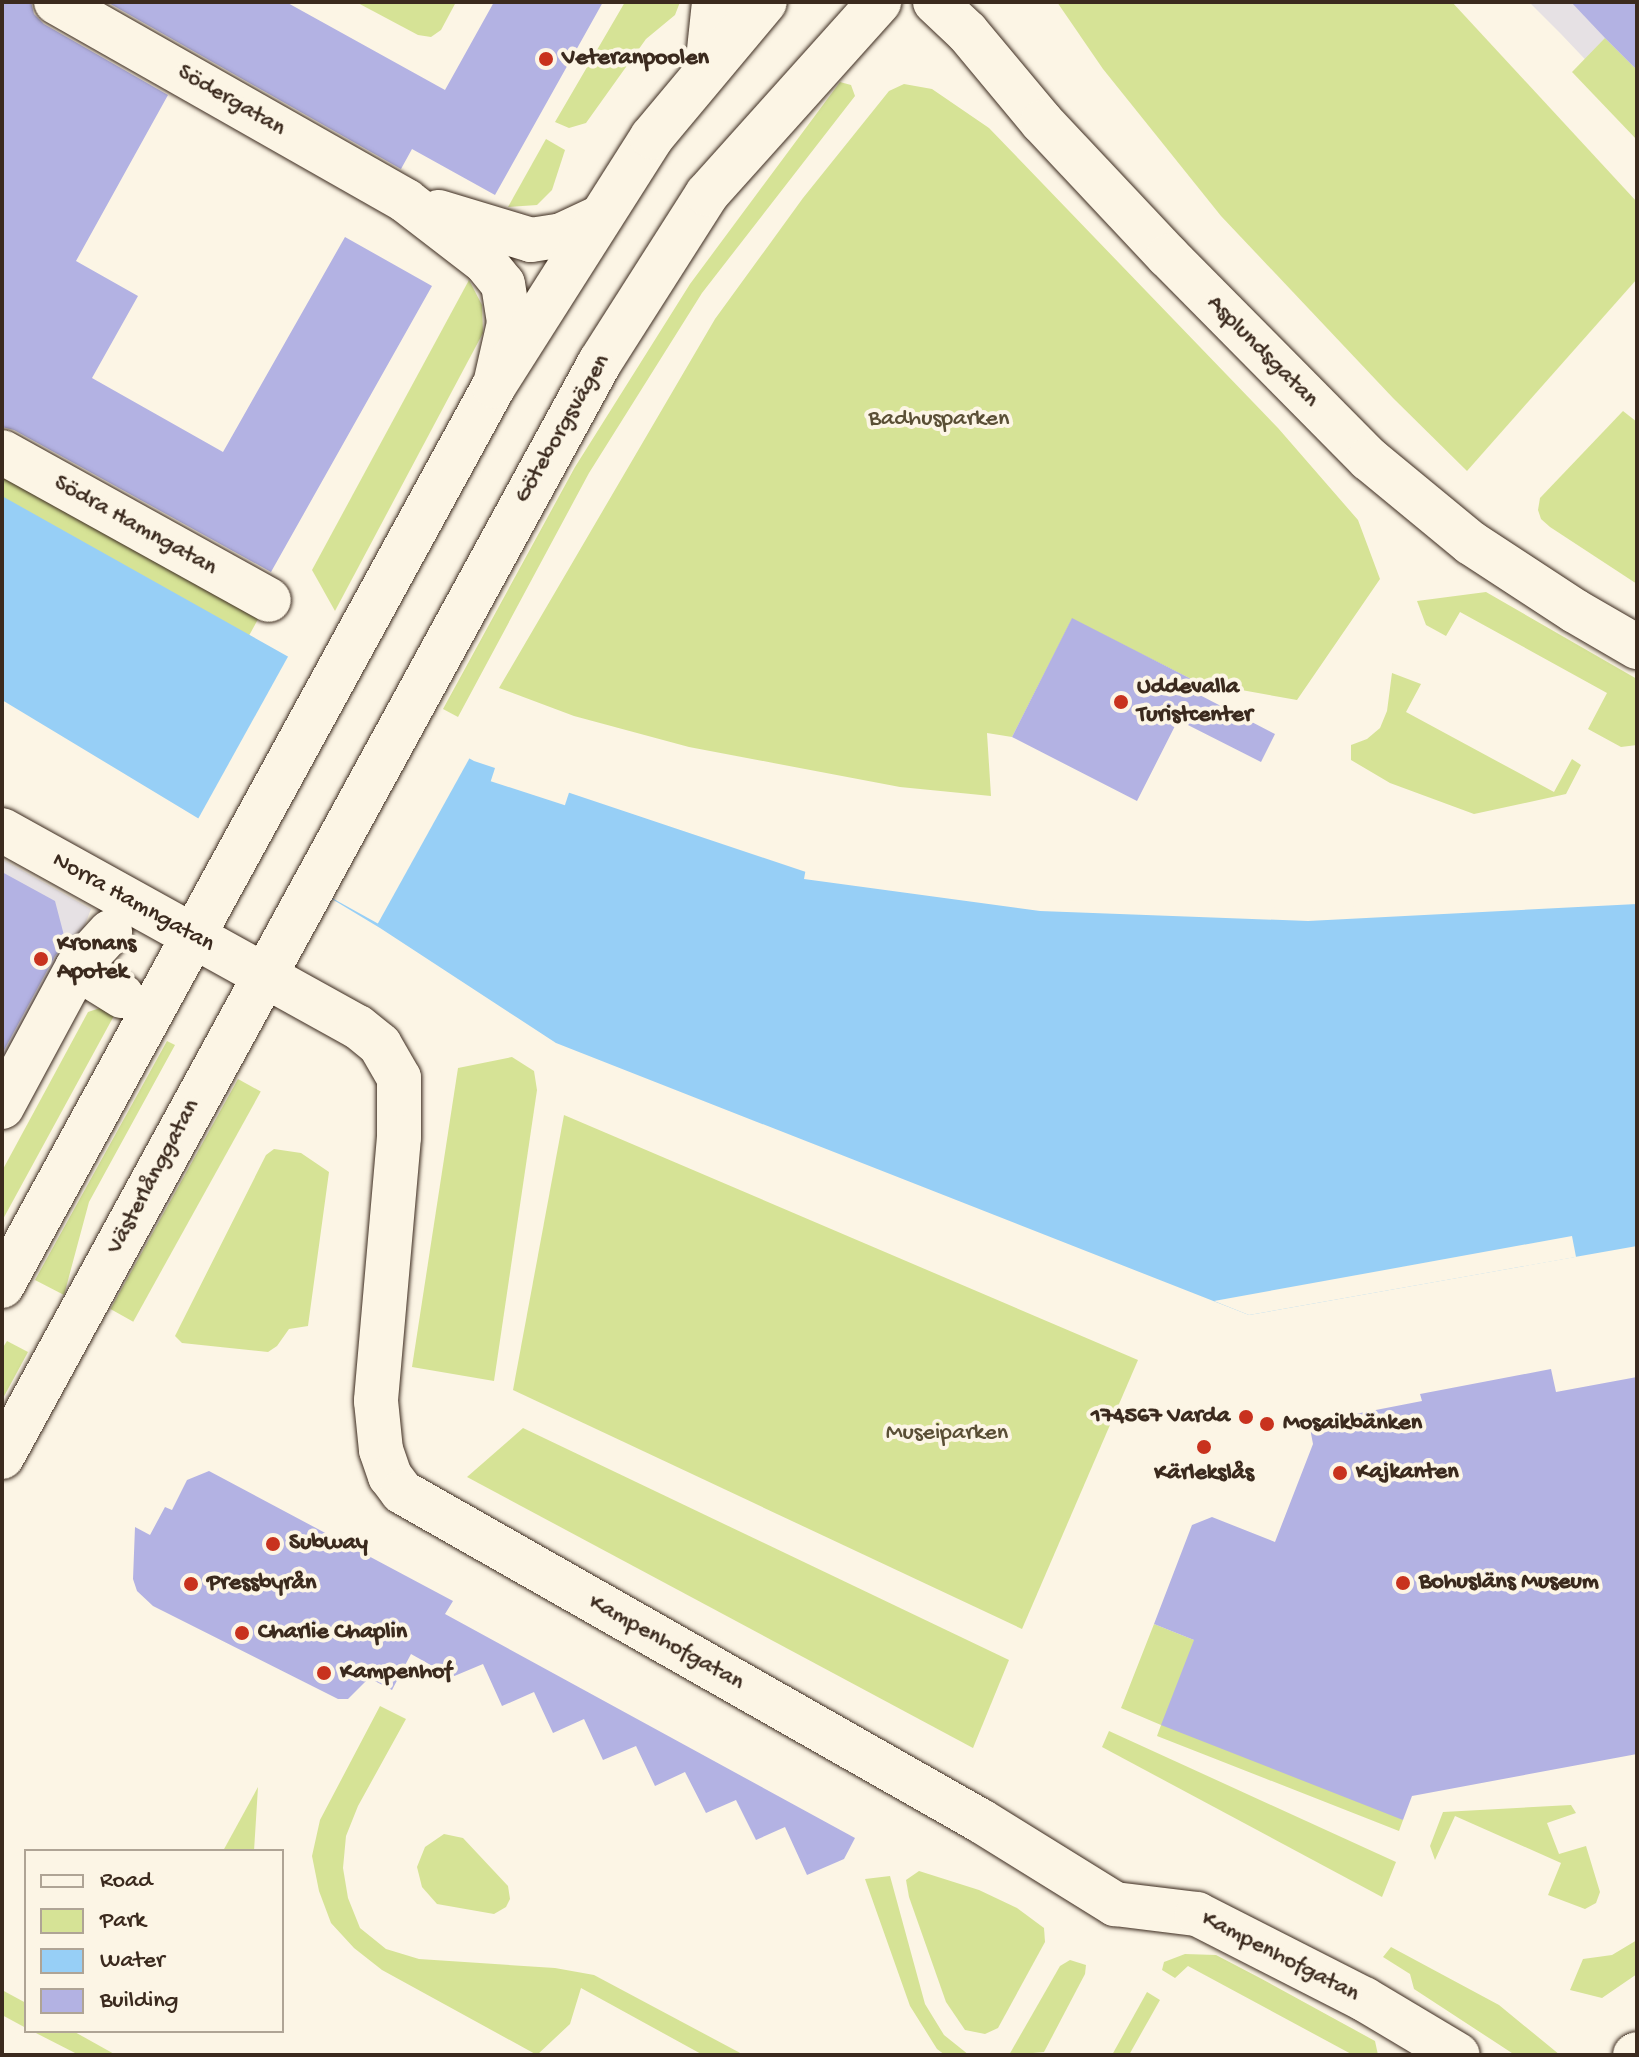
<!DOCTYPE html>
<meta charset="utf-8">
<style>
body{margin:0}
#map{position:relative;width:1639px;height:2057px;overflow:hidden;background:#fcf5e5;font-family:"Gochi Hand",sans-serif}
div>[style]{position:absolute}
[style*='--x']{left:calc(var(--x)*1px);top:calc(var(--y)*1px);width:calc(var(--w)*1px);rotate:calc(var(--a)*1deg)}
.built>*{inset:0;background:#e6e1e4}
.green>*{inset:0;background:#d6e396;transform-origin:0 0}
.water>*{inset:0;background:#97cff6}
.pier>*{inset:0;background:#fcf5e5;transform-origin:0 0}
.building>*{inset:0;background:#b3b2e3}
.roads{filter:drop-shadow(0 0 2px #3b2a1e) drop-shadow(0 0 2px #3b2a1e)}
.minor>*{height:44px;margin:-22px;padding:0 22px;transform-origin:22px;border-radius:22px;background:#fcf5e5}
.major>*{height:44px;margin:-22px;padding:0 22px;transform-origin:22px;border-radius:22px;background:#fcf5e5}
.dots>*{width:22px;height:22px;translate:-50% -50%;box-sizing:border-box;border:4px solid #fcf5e5;border-radius:50%}
span{translate:-50% -50%;white-space:nowrap;text-align:center;line-height:1.15;-webkit-text-stroke:8px #fcf5e5;paint-order:stroke}
.poi-label{font-size:24px;color:#3b2a1e;font-weight:700}
.left{translate:0 -50%;text-align:left}
.right{translate:-100% -50%;text-align:right}
.street-label{font-size:24px;color:#3b2a1e}
.park-label{font-size:24px;color:#5a4f36}
.frame{position:absolute;inset:0;border:4px solid #3b2a1e;pointer-events:none}
.legend{position:absolute;left:24px;top:1849px;width:260px;height:184px;box-sizing:border-box;background:#fcf5e5;border:2px solid #afa495;margin:0;padding:10px 14px;list-style:none;font-size:24px;color:#3b2a1e}
.legend li{display:flex;align-items:center;gap:16px;height:40px}
.legend b{width:40px;border:2px solid #afa495}
</style>
<div id="map">
<div class="built">
<i style="clip-path:polygon(1529px 2px,1637px 2px,1637px 114px,1561px 34px)"></i>
<i style="clip-path:polygon(2px 859px,91px 909px,71px 961px,2px 1088px)"></i>
</div>
<div class="green">
<i style="clip-path:polygon(356px 2px,456px 2px,441px 30px,431px 37px,418px 35px)"></i>
<i style="clip-path:polygon(625px 2px,680px 2px,675px 15px,646px 39px,586px 123px,569px 128px,555px 122px)"></i>
<i style="clip-path:polygon(1057px 2px,1452px 2px,1637px 202px,1637px 279px,1467px 471px,1393px 398px,1221px 216px,1103px 69px)"></i>
<i style="clip-path:polygon(1605px 38px,1637px 70px,1637px 140px,1572px 72px)"></i>
<i style="clip-path:polygon(840px 82px,851px 85px,855px 96px,702px 293px,589px 473px,458px 717px,443px 709px,575px 467px,690px 284px)"></i>
<i style="clip-path:polygon(904px 84px,932px 89px,989px 128px,1278px 428px,1358px 520px,1380px 579px,1297px 700px,1197px 682px,1072px 619px,1012px 737px,987px 733px,991px 796px,900px 787px,689px 747px,574px 716px,499px 688px,715px 319px,803px 198px,889px 91px)"></i>
<i style="clip-path:polygon(546px 139px,565px 150px,552px 190px,537px 205px,508px 207px)"></i>
<i style="clip-path:polygon(469px 280px,482px 305px,483px 333px,335px 611px,312px 570px)"></i>
<i style="clip-path:polygon(1623px 411px,1637px 422px,1637px 584px,1550px 527px,1541px 519px,1538px 510px,1540px 498px)"></i>
<i style="left:2px;top:452px;width:305px;height:43px;rotate:29deg"></i>
<i style="clip-path:polygon(1486px 592px,1637px 679px,1637px 745px,1621px 747px,1588px 729px,1607px 693px,1460px 612px,1446px 636px,1426px 625px,1417px 601px)"></i>
<i style="clip-path:polygon(1392px 673px,1421px 684px,1406px 712px,1554px 792px,1572px 759px,1581px 765px,1566px 794px,1474px 814px,1390px 783px,1351px 760px,1351px 745px,1367px 739px,1380px 728px,1387px 711px)"></i>
<i style="clip-path:polygon(106px 1006px,116px 1012px,2px 1221px,2px 1171px,88px 1012px)"></i>
<i style="clip-path:polygon(167px 1041px,175px 1045px,89px 1202px,64px 1295px,35px 1280px)"></i>
<i style="clip-path:polygon(512px 1057px,534px 1071px,537px 1090px,494px 1381px,412px 1367px,458px 1068px)"></i>
<i style="left:238px;top:1079px;width:26px;height:263px;rotate:29deg"></i>
<i style="clip-path:polygon(564px 1115px,1138px 1360px,1022px 1629px,513px 1390px)"></i>
<i style="clip-path:polygon(274px 1149px,301px 1153px,329px 1172px,308px 1326px,289px 1329px,277px 1346px,268px 1352px,182px 1343px,175px 1336px,266px 1155px)"></i>
<i style="clip-path:polygon(7px 1341px,28px 1352px,2px 1400px,2px 1349px)"></i>
<i style="clip-path:polygon(523px 1428px,1009px 1660px,973px 1748px,467px 1477px)"></i>
<i style="clip-path:polygon(1154px 1624px,1194px 1640px,1403px 1820px,1399px 1831px,1157px 1736px,1161px 1725px,1121px 1708px)"></i>
<i style="clip-path:polygon(380px 1706px,406px 1719px,358px 1806px,346px 1836px,343px 1868px,348px 1898px,360px 1928px,386px 1949px,419px 1959px,555px 1968px,594px 1975px,744px 2055px,703px 2055px,581px 1988px,570px 2024px,537px 2055px,382px 1970px,354px 1948px,331px 1923px,319px 1891px,312px 1856px,320px 1820px)"></i>
<i style="clip-path:polygon(1109px 1731px,1396px 1862px,1382px 1897px,1102px 1747px)"></i>
<i style="clip-path:polygon(258px 1787px,254px 1851px,223px 1851px)"></i>
<i style="clip-path:polygon(1571px 1805px,1576px 1813px,1547px 1823px,1559px 1854px,1586px 1846px,1600px 1892px,1596px 1903px,1585px 1909px,1548px 1895px,1561px 1863px,1455px 1816px,1435px 1860px,1430px 1846px,1443px 1812px)"></i>
<i style="clip-path:polygon(444px 1834px,463px 1838px,508px 1886px,510px 1899px,506px 1907px,494px 1914px,437px 1904px,422px 1887px,417px 1867px,425px 1847px)"></i>
<i style="clip-path:polygon(919px 1871px,979px 1890px,1017px 1908px,1044px 1928px,1045px 1942px,998px 2028px,985px 2034px,965px 2030px,946px 2002px,909px 1897px,906px 1880px)"></i>
<i style="clip-path:polygon(890px 1876px,925px 2004px,944px 2035px,969px 2055px,945px 2055px,937px 2049px,910px 2006px,865px 1879px)"></i>
<i style="clip-path:polygon(1637px 1940px,1637px 1974px,1602px 1998px,1570px 1990px,1583px 1959px,1612px 1955px)"></i>
<i style="clip-path:polygon(1391px 1947px,1499px 2005px,1560px 2055px,1515px 2055px,1414px 1989px,1410px 1974px,1383px 1957px)"></i>
<i style="clip-path:polygon(1185px 1954px,1216px 1955px,1260px 1978px,1375px 2041px,1378px 2055px,1353px 2055px,1188px 1966px,1175px 1978px,1162px 1970px,1164px 1962px)"></i>
<i style="clip-path:polygon(1070px 1960px,1086px 1965px,1085px 1974px,1044px 2052px,1009px 2055px,1060px 1966px)"></i>
<i style="clip-path:polygon(2px 1990px,26px 2003px,26px 2028px,2px 2015px)"></i>
<i style="clip-path:polygon(1147px 1992px,1160px 2000px,1129px 2055px,1112px 2055px)"></i>
<i style="clip-path:polygon(32px 2031px,73px 2031px,116px 2055px,79px 2055px)"></i>
</div>
<div class="water">
<i style="clip-path:polygon(2px 496px,474px 761px,806px 872px,1039px 903px,1305px 913px,1637px 895px,1637px 1246px,1249px 1315px,556px 1043px,380px 928px,2px 700px)"></i>
</div>
<div class="pier">
<i style="left:290px;top:653px;width:208px;height:194px;rotate:29deg"></i>
<i style="left:496px;top:765px;width:78px;height:17px;rotate:18deg"></i>
<i style="clip-path:polygon(806px 868px,1039px 899px,1305px 909px,1637px 891px,1637px 904px,1308px 921px,1040px 911px,804px 879px)"></i>
<i style="clip-path:polygon(1572px 1236px,1576px 1257px,1249px 1315px,1214px 1301px)"></i>
</div>
<div class="building">
<i style="clip-path:polygon(2px 2px,31px 2px,34px 14px,44px 24px,168px 95px,76px 261px,138px 296px,92px 378px,223px 452px,345px 237px,432px 286px,271px 572px,14px 430px,2px 427px)"></i>
<i style="clip-path:polygon(107px 2px,286px 2px,445px 90px,494px 2px,603px 2px,495px 195px,412px 149px,401px 169px)"></i>
<i style="clip-path:polygon(1571px 2px,1637px 2px,1637px 70px,1605px 38px)"></i>
<i style="clip-path:polygon(1072px 618px,1197px 682px,1192px 691px,1275px 734px,1261px 762px,1178px 720px,1137px 801px,1012px 737px)"></i>
<i style="clip-path:polygon(2px 872px,55px 901px,66px 943px,55px 956px,2px 1054px)"></i>
<i style="clip-path:polygon(1551px 1369px,1556px 1392px,1637px 1377px,1637px 1754px,1412px 1796px,1403px 1820px,1161px 1725px,1194px 1640px,1154px 1624px,1192px 1525px,1212px 1517px,1275px 1542px,1313px 1444px,1309px 1423px,1422px 1401px,1420px 1394px)"></i>
<i style="clip-path:polygon(209px 1471px,453px 1601px,445px 1614px,855px 1838px,844px 1859px,807px 1875px,785px 1827px,756px 1840px,736px 1800px,706px 1813px,685px 1772px,655px 1786px,636px 1746px,603px 1760px,584px 1719px,553px 1733px,534px 1692px,502px 1706px,483px 1664px,452px 1677px,411px 1654px,392px 1690px,369px 1678px,348px 1699px,338px 1699px,153px 1606px,137px 1591px,133px 1579px,135px 1527px,150px 1535px,165px 1507px,172px 1510px,187px 1480px)"></i>
</div>
<div class="roads">
<div class="minor">
<i style="--x:56;--y:2;--w:403;--a:29.6"></i>
<i style="--x:406;--y:201;--w:100;--a:37.7"></i>
<i style="--x:485;--y:262;--w:28;--a:51"></i>
<i style="--x:503;--y:284;--w:39;--a:81"></i>
<i style="--x:509;--y:323;--w:58;--a:102.8"></i>
<i style="--x:935;--y:2;--w:44;--a:43.2"></i>
<i style="--x:967;--y:32;--w:117;--a:50.2"></i>
<i style="--x:1042;--y:122;--w:184;--a:46.8"></i>
<i style="--x:1168;--y:256;--w:286;--a:45.3"></i>
<i style="--x:1369;--y:459;--w:132;--a:39.5"></i>
<i style="--x:1471;--y:543;--w:124;--a:33.2"></i>
<i style="--x:1575;--y:611;--w:72;--a:30.1"></i>
<i style="--x:707;--y:69;--w:67;--a:-84"></i>
<i style="--x:439;--y:212;--w:96;--a:16.9"></i>
<i style="--x:531;--y:240;--w:31;--a:-9"></i>
<i style="--x:562;--y:235;--w:42;--a:-25.3"></i>
<i style="--x:2;--y:452;--w:305;--a:29"></i>
<i style="--x:2;--y:830;--w:407;--a:29"></i>
<i style="--x:358;--y:1027;--w:28;--a:39"></i>
<i style="--x:380;--y:1045;--w:38;--a:60"></i>
<i style="--x:399;--y:1078;--w:59;--a:90"></i>
<i style="--x:399;--y:1137;--w:265;--a:95"></i>
<i style="--x:376;--y:1401;--w:49;--a:84.2"></i>
<i style="--x:381;--y:1450;--w:28;--a:71"></i>
<i style="--x:390;--y:1476;--w:20;--a:53"></i>
<i style="--x:402;--y:1492;--w:666;--a:29.61"></i>
<i style="--x:981;--y:1821;--w:158;--a:31.8"></i>
<i style="--x:1115;--y:1904;--w:83;--a:7"></i>
<i style="--x:1197;--y:1914;--w:187;--a:27"></i>
<i style="--x:1364;--y:1999;--w:109;--a:30.8"></i>
<i style="--x:77;--y:968;--w:53;--a:31.9"></i>
<i style="--x:2;--y:1107;--w:158;--a:-61.7"></i>
<i style="--x:77;--y:968;--w:49;--a:-47.5"></i>
<i style="--x:1635;--y:2055;--w:2;--a:-27"></i>
</div>
<div class="major">
<i style="--x:2;--y:1286;--w:1026;--a:-61.34"></i>
<i style="--x:494;--y:386;--w:295;--a:-57.6"></i>
<i style="--x:652;--y:137;--w:176;--a:-50.1"></i>
<i style="--x:2;--y:1457;--w:1248;--a:-61.36"></i>
<i style="--x:600;--y:362;--w:199;--a:-57.5"></i>
<i style="--x:707;--y:194;--w:258;--a:-48.1"></i>
</div>
</div>
<div class="dots">
<i style="left:546px;top:59px;background:#c8321e"></i>
<i style="left:1121px;top:702px;background:#c8321e"></i>
<i style="left:41px;top:959px;background:#c8321e"></i>
<i style="left:1246px;top:1417px;background:#c8321e"></i>
<i style="left:1267px;top:1424px;background:#c8321e"></i>
<i style="left:1204px;top:1447px;background:#c8321e"></i>
<i style="left:1340px;top:1473px;background:#c8321e"></i>
<i style="left:273px;top:1544px;background:#c8321e"></i>
<i style="left:1403px;top:1583px;background:#c8321e"></i>
<i style="left:191px;top:1584px;background:#c8321e"></i>
<i style="left:242px;top:1633px;background:#c8321e"></i>
<i style="left:324px;top:1673px;background:#c8321e"></i>
</div>
<div class="poi-label">
<span class="left" style="left:562px;top:59px">Veteranpoolen</span>
<span class="left" style="left:1137px;top:702px">Uddevalla<br>Turistcenter</span>
<span class="left" style="left:57px;top:959px">Kronans<br>Apotek</span>
<span class="right" style="left:1230px;top:1417px">174567 Varda</span>
<span class="left" style="left:1283px;top:1424px">Mosaikbänken</span>
<span class="left" style="left:1356px;top:1473px">Kajkanten</span>
<span style="left:1204px;top:1474px">Kärlekslås</span>
<span class="left" style="left:289px;top:1544px">Subway</span>
<span class="left" style="left:1419px;top:1583px">Bohusläns Museum</span>
<span class="left" style="left:207px;top:1584px">Pressbyrån</span>
<span class="left" style="left:258px;top:1633px">Charlie Chaplin</span>
<span class="left" style="left:340px;top:1673px">Kampenhof</span>
</div>
<div class="street-label">
<span style="left:231px;top:101px;rotate:30deg">Södergatan</span>
<span style="left:1262px;top:352px;rotate:45deg">Asplundsgatan</span>
<span style="left:563px;top:429px;rotate:-60deg">Göteborgsvägen</span>
<span style="left:135px;top:526px;rotate:29deg">Södra Hamngatan</span>
<span style="left:133px;top:903px;rotate:29deg">Norra Hamngatan</span>
<span style="left:154px;top:1177px;rotate:-62deg">Västerlånggatan</span>
<span style="left:666px;top:1643px;rotate:29deg">Kampenhofgatan</span>
<span style="left:1280px;top:1957px;rotate:27deg">Kampenhofgatan</span>
</div>
<div class="park-label">
<span style="left:939px;top:420px">Badhusparken</span>
<span style="left:947px;top:1434px">Museiparken</span>
</div>
<div class="frame"></div>
<ul class="legend">
<li><b style="height:10px;background:#fcf5e5"></b>Road</li>
<li><b style="height:22px;background:#d6e396"></b>Park</li>
<li><b style="height:22px;background:#97cff6"></b>Water</li>
<li><b style="height:22px;background:#b3b2e3"></b>Building</li>
</ul>
</div>
